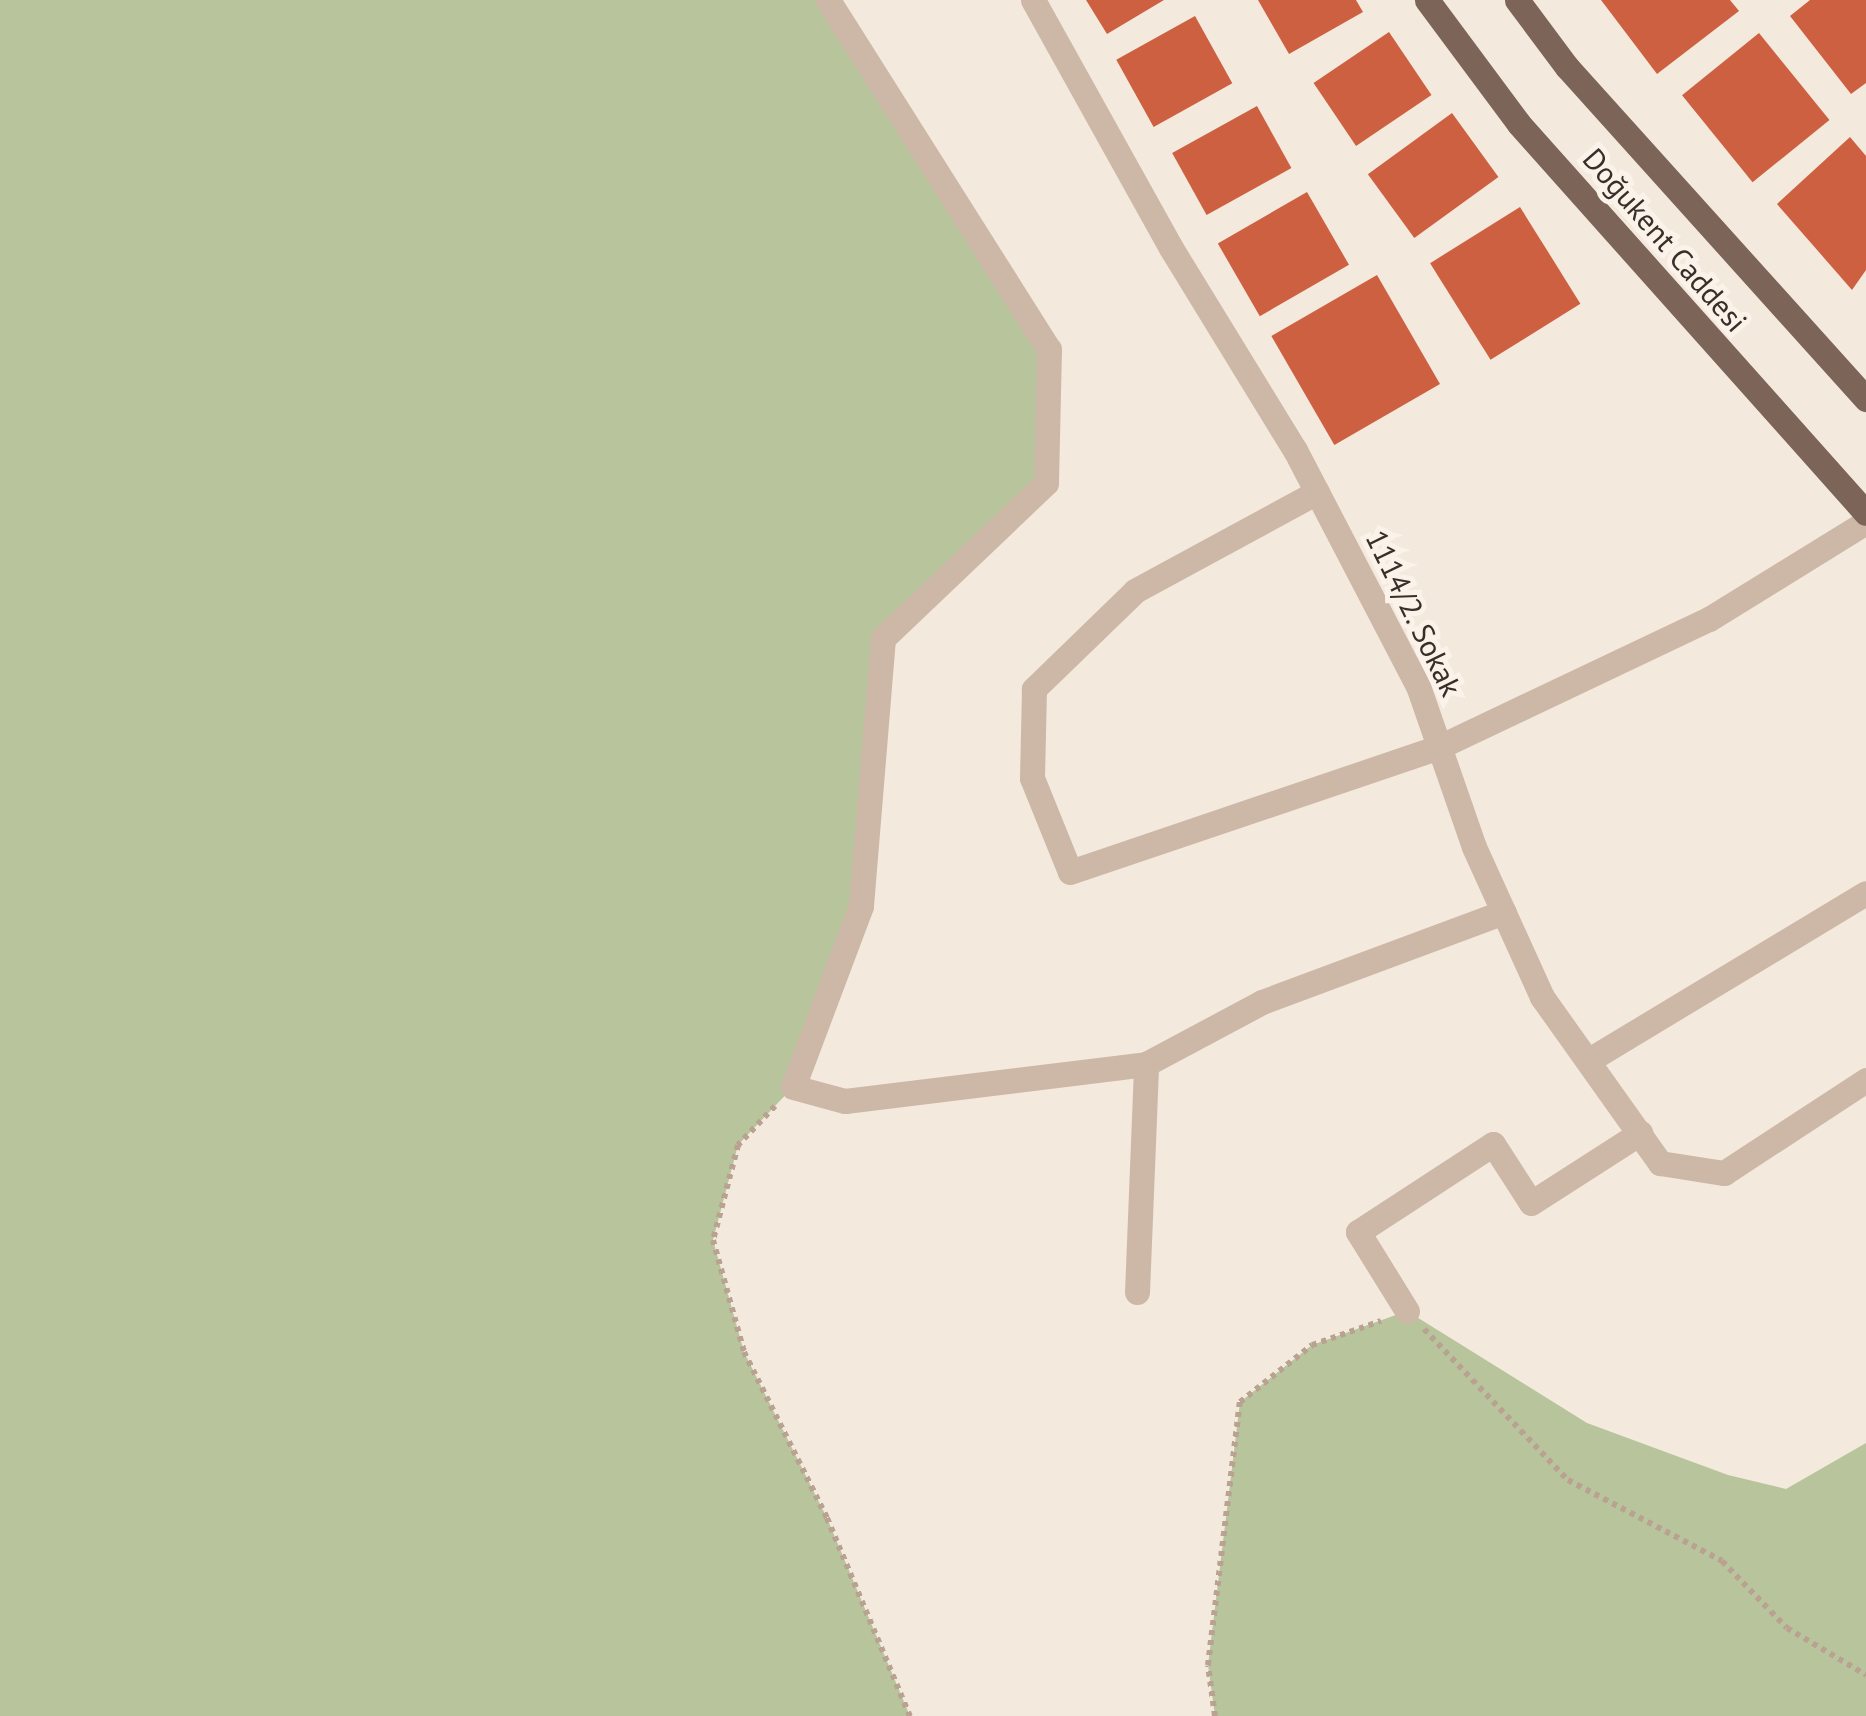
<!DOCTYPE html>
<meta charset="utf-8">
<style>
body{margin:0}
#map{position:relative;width:1866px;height:1716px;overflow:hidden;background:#f4e9dd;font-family:"PT Sans",sans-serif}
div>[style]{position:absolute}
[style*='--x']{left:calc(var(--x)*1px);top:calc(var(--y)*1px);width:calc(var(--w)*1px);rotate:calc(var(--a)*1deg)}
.green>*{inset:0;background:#b8c49c}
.building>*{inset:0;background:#ce6042;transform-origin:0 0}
.path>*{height:6px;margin-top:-3px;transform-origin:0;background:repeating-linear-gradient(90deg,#b9a292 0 5px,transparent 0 10px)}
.minor>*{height:25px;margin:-12.5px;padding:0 12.5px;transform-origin:12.5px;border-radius:12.5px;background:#cdb8a8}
.primary>*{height:25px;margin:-12.5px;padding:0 12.5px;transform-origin:12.5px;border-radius:12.5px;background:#7c6459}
span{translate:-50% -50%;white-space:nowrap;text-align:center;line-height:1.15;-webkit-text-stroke:10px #fbf3ea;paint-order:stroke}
.street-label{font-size:30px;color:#3a2e29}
</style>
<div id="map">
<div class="green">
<i style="clip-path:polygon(0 0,828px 0,1049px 349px,1046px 483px,883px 638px,861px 906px,793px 1087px,738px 1145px,713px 1240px,744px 1352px,827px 1518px,910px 1716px,0 1716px)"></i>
<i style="clip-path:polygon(1407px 1311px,1587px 1423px,1728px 1475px,1786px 1489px,1866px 1443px,1866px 1716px,1215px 1716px,1208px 1665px,1240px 1402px,1312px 1345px)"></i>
</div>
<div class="building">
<i style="clip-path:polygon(1086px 0,1164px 0,1107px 34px)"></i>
<i style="clip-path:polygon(1258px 0,1356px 0,1363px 12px,1289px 54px)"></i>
<i style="clip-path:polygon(1601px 0,1730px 0,1739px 11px,1657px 74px)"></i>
<i style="clip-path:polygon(1810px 0,1866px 0,1866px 83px,1851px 94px,1790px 16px)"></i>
<i style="left:1195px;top:16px;width:77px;height:90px;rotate:61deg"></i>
<i style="left:1389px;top:32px;width:76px;height:91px;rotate:56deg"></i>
<i style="left:1759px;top:33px;width:112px;height:99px;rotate:51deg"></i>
<i style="left:1257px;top:106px;width:71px;height:97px;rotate:61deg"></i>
<i style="left:1452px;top:113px;width:79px;height:104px;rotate:54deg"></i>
<i style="clip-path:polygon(1850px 137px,1866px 156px,1866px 270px,1852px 290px,1777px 204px)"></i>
<i style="left:1307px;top:192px;width:84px;height:103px;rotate:60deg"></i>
<i style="left:1520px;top:207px;width:114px;height:106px;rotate:58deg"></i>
<i style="left:1377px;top:275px;width:126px;height:122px;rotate:60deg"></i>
</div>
<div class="path">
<i style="--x:775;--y:1106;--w:54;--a:133.5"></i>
<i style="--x:738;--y:1145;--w:98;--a:104.7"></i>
<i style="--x:713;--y:1240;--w:116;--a:74.5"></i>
<i style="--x:744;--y:1352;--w:186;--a:63.4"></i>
<i style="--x:827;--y:1518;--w:215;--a:67.3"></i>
<i style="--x:1424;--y:1329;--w:209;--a:46.4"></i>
<i style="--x:1568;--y:1480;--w:174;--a:27.7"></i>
<i style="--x:1722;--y:1561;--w:93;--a:45.9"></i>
<i style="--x:1787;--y:1628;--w:92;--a:30.7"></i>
<i style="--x:1215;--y:1716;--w:51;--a:-97.8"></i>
<i style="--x:1208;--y:1665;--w:265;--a:-83.1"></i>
<i style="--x:1240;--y:1402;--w:92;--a:-38.4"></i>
<i style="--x:1312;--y:1345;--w:73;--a:-19.2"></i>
</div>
<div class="minor">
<i style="--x:828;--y:0;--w:413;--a:57.7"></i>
<i style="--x:1049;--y:349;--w:134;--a:91.3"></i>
<i style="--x:1046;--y:483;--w:225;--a:136.4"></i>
<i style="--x:883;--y:638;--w:269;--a:94.7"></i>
<i style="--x:861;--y:906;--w:193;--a:110.6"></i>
<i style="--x:793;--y:1087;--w:54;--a:15.1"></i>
<i style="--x:845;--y:1101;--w:303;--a:-7"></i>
<i style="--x:1146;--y:1064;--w:132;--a:-28.1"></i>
<i style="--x:1262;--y:1002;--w:258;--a:-20.4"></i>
<i style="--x:1033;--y:0;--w:284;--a:60.9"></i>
<i style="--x:1171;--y:248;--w:237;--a:58.5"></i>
<i style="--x:1295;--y:450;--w:266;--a:62.5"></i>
<i style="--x:1418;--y:686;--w:170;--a:70.8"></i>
<i style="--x:1474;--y:847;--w:165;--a:65.6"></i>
<i style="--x:1542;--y:997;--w:204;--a:54.6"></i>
<i style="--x:1660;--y:1163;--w:65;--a:8.9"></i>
<i style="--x:1724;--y:1173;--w:170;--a:-33.2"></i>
<i style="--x:1317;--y:492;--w:207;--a:151.5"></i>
<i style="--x:1135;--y:591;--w:141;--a:135.9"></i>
<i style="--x:1034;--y:689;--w:89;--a:91.3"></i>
<i style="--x:1032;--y:778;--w:101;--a:68"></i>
<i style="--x:1070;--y:872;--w:390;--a:-18.7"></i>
<i style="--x:1439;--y:747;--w:299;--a:-25.4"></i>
<i style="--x:1709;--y:619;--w:185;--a:-31.7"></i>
<i style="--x:1589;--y:1060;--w:323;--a:-31.1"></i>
<i style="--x:1137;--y:1292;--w:228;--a:-87.7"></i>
<i style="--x:1407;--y:1311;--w:93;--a:-121.8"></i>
<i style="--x:1358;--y:1232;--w:161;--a:-33.1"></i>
<i style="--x:1493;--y:1144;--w:70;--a:57.2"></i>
<i style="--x:1531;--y:1203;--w:130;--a:-32.7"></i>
</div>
<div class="primary">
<i style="--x:1427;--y:0;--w:154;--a:53.4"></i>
<i style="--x:1519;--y:124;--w:521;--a:48.27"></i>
<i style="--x:1517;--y:0;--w:84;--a:53.3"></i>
<i style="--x:1567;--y:67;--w:447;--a:48"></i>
</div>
<div class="street-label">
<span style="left:1665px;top:240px;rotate:49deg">Doğukent Caddesi</span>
<span style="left:1414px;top:613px;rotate:64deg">1114/2. Sokak</span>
</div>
</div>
